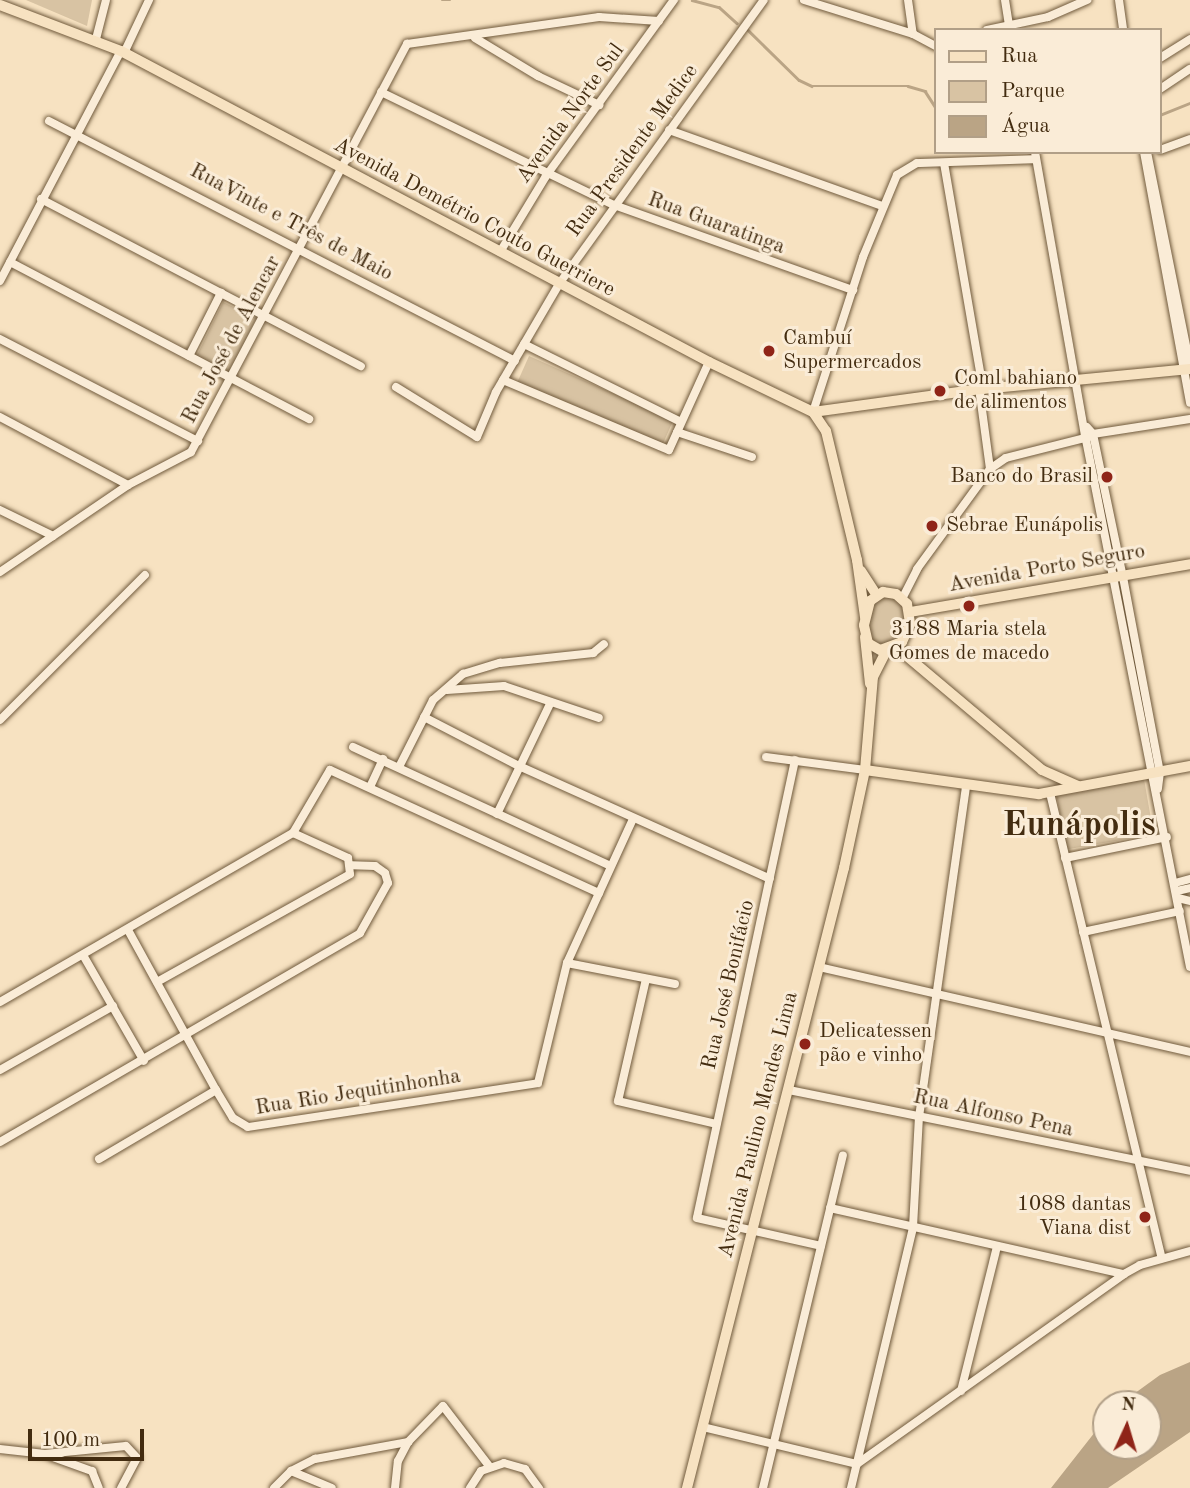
<!DOCTYPE html>
<meta charset="utf-8">
<style>
body{margin:0}
#map{position:relative;width:1190px;height:1488px;overflow:hidden;background:#f7e2c1;font-family:"Old Standard TT",serif}
div>[style]{position:absolute}
[style*='--x']{left:calc(var(--x)*1px);top:calc(var(--y)*1px);width:calc(var(--w)*1px);rotate:calc(var(--a)*1deg)}
.green>*{inset:0;background:#d8c3a3;transform-origin:0 0}
.water>*{inset:0;background:#baa485}
.stream>*{height:2.5px;margin:-1.25px;padding:0 1.25px;transform-origin:1.25px;border-radius:1.25px;background:#baa485}
.roads{filter:drop-shadow(0 0 2px #705a3c) drop-shadow(0 0 2px #705a3c)}
.minor>*{height:8px;margin:-4px;padding:0 4px;transform-origin:4px;border-radius:4px;background:#faecd7}
.major>*{height:10px;margin:-5px;padding:0 5px;transform-origin:5px;border-radius:5px;background:#f7e2c1}
.dots>*{width:19px;height:19px;translate:-50% -50%;box-sizing:border-box;border:4px solid #faecd7;border-radius:50%}
span{translate:-50% -50%;white-space:nowrap;text-align:center;line-height:1.15;-webkit-text-stroke:6px #faecd7;paint-order:stroke}
.street-label{font-size:21px;color:#432c10}
.poi-label{font-size:21px;color:#432c10}
.left{translate:0 -50%;text-align:left}
.right{translate:-100% -50%;text-align:right}
.town-label{font-size:35px;color:#432c10;font-weight:700}
.legend{position:absolute;left:934px;top:28px;width:228px;height:126px;box-sizing:border-box;background:#faecd7;border:2px solid #b19f87;margin:0;padding:9px 12px;list-style:none;font-size:21px;color:#432c10}
.legend li{display:flex;align-items:center;gap:14px;height:35px}
.legend b{width:35px;border:2px solid #b19f87}
.north{position:absolute;left:1092px;top:1390px;width:70px;height:70px;box-sizing:border-box;background:#faecd7;border:2px solid #b19f87;border-radius:50%;rotate:4deg;font-size:19px;font-weight:700;line-height:28px;text-align:center;color:#432c10}
.north::after{content:'';display:block;margin:auto;width:24px;height:32px;background:#8f2418;clip-path:polygon(50% 0,100% 100%,50% 72%,0 100%)}
.scale{position:absolute;left:28px;top:1429px;width:116px;height:32px;box-sizing:border-box;border:4px solid #432c10;border-top:0;padding-left:9px;font-size:21px;line-height:24px;white-space:nowrap;color:#432c10;-webkit-text-stroke:5px #faecd7;paint-order:stroke}
</style>
<div id="map">
<div class="green">
<i style="clip-path:polygon(26px 0,92px 0,87px 26px)"></i>
<i style="left:223px;top:302px;width:37px;height:60px;rotate:26deg"></i>
<i style="left:529px;top:356px;width:158px;height:29px;rotate:24deg"></i>
<i style="clip-path:polygon(885px 595px,900px 601px,907px 628px,895px 643px,883px 644px,874px 642px,868px 633px,870px 614px,877px 599px)"></i>
<i style="left:1144px;top:779px;width:56px;height:89px;rotate:80deg"></i>
</div>
<div class="water">
<i style="clip-path:polygon(1190px 1362px,1190px 1432px,1108px 1488px,1051px 1488px,1106px 1418px,1106px 1446px,1148px 1446px,1148px 1404px,1120px 1404px,1160px 1375px)"></i>
</div>
<div class="stream">
<i style="--x:442;--y:0;--w:8;--a:0"></i>
<i style="--x:692;--y:0;--w:28;--a:15"></i>
<i style="--x:719;--y:7;--w:24;--a:42"></i>
<i style="--x:748;--y:30;--w:71;--a:44.4"></i>
<i style="--x:799;--y:80;--w:14;--a:25"></i>
<i style="--x:812;--y:86;--w:96;--a:0"></i>
<i style="--x:908;--y:86;--w:18;--a:16"></i>
<i style="--x:925;--y:91;--w:20;--a:57"></i>
<i style="--x:1160;--y:115;--w:32;--a:-22"></i>
</div>
<div class="roads">
<div class="minor">
<i style="--x:804;--y:0;--w:114;--a:17.3"></i>
<i style="--x:913;--y:34;--w:26;--a:28"></i>
<i style="--x:908;--y:0;--w:34;--a:82"></i>
<i style="--x:1005;--y:0;--w:30;--a:81"></i>
<i style="--x:1119;--y:0;--w:30;--a:82"></i>
<i style="--x:987;--y:30;--w:62;--a:-12"></i>
<i style="--x:1048;--y:17;--w:43;--a:-23.6"></i>
<i style="--x:475;--y:38;--w:74;--a:31.1"></i>
<i style="--x:538;--y:76;--w:68;--a:25.4"></i>
<i style="--x:96;--y:39;--w:40;--a:-75.6"></i>
<i style="--x:124;--y:53;--w:59;--a:-64.7"></i>
<i style="--x:1160;--y:58;--w:36;--a:-32"></i>
<i style="--x:1160;--y:89;--w:36;--a:-34"></i>
<i style="--x:381;--y:92;--w:259;--a:25.9"></i>
<i style="--x:614;--y:205;--w:254;--a:19.6"></i>
<i style="--x:49;--y:121;--w:524;--a:27.25"></i>
<i style="--x:669;--y:130;--w:227;--a:19.6"></i>
<i style="--x:1160;--y:150;--w:32;--a:-20"></i>
<i style="--x:1035;--y:152;--w:292;--a:80"></i>
<i style="--x:1086;--y:440;--w:537;--a:78.84"></i>
<i style="--x:1144;--y:152;--w:255;--a:79.6"></i>
<i style="--x:1147;--y:152;--w:218;--a:78.6"></i>
<i style="--x:944;--y:163;--w:223;--a:80.2"></i>
<i style="--x:982;--y:383;--w:12;--a:99"></i>
<i style="--x:980;--y:395;--w:75;--a:82.3"></i>
<i style="--x:41;--y:199;--w:361;--a:27.6"></i>
<i style="--x:500;--y:252;--w:89;--a:-58.8"></i>
<i style="--x:546;--y:176;--w:218;--a:-54"></i>
<i style="--x:10;--y:262;--w:338;--a:27.7"></i>
<i style="--x:0;--y:281;--w:260;--a:-62.3"></i>
<i style="--x:0;--y:339;--w:223;--a:27.3"></i>
<i style="--x:524;--y:344;--w:175;--a:26.4"></i>
<i style="--x:189;--y:356;--w:71;--a:-63.1"></i>
<i style="--x:503;--y:380;--w:180;--a:22.9"></i>
<i style="--x:669;--y:450;--w:97;--a:-65.6"></i>
<i style="--x:396;--y:387;--w:95;--a:31.7"></i>
<i style="--x:477;--y:437;--w:49;--a:-67.1"></i>
<i style="--x:496;--y:392;--w:125;--a:-59.7"></i>
<i style="--x:559;--y:284;--w:350;--a:-54.2"></i>
<i style="--x:813;--y:412;--w:163;--a:-72.1"></i>
<i style="--x:863;--y:257;--w:89;--a:-67.5"></i>
<i style="--x:897;--y:175;--w:23;--a:-31"></i>
<i style="--x:917;--y:163;--w:119;--a:-1.9"></i>
<i style="--x:0;--y:417;--w:145;--a:28"></i>
<i style="--x:1087;--y:427;--w:9;--a:49"></i>
<i style="--x:1093;--y:434;--w:146;--a:78.2"></i>
<i style="--x:1123;--y:577;--w:198;--a:79.3"></i>
<i style="--x:1160;--y:772;--w:17;--a:97"></i>
<i style="--x:677;--y:432;--w:79;--a:18.4"></i>
<i style="--x:1093;--y:434;--w:98;--a:-8.8"></i>
<i style="--x:0;--y:510;--w:59;--a:26.1"></i>
<i style="--x:0;--y:572;--w:155;--a:-34.2"></i>
<i style="--x:128;--y:485;--w:71;--a:-27.6"></i>
<i style="--x:191;--y:452;--w:462;--a:-62.1"></i>
<i style="--x:407;--y:44;--w:194;--a:-8"></i>
<i style="--x:599;--y:17;--w:60;--a:3.8"></i>
<i style="--x:902;--y:599;--w:34;--a:-63"></i>
<i style="--x:917;--y:569;--w:124;--a:-53.9"></i>
<i style="--x:990;--y:469;--w:19;--a:-35"></i>
<i style="--x:1006;--y:458;--w:86;--a:-14.2"></i>
<i style="--x:447;--y:690;--w:57;--a:-4"></i>
<i style="--x:504;--y:686;--w:100;--a:18.6"></i>
<i style="--x:424;--y:717;--w:107;--a:27.3"></i>
<i style="--x:519;--y:766;--w:275;--a:24.2"></i>
<i style="--x:0;--y:720;--w:205;--a:-45"></i>
<i style="--x:353;--y:747;--w:283;--a:24.8"></i>
<i style="--x:766;--y:757;--w:100;--a:7.5"></i>
<i style="--x:795;--y:760;--w:468;--a:102.1"></i>
<i style="--x:697;--y:1218;--w:127;--a:12.7"></i>
<i style="--x:399;--y:767;--w:75;--a:-63.1"></i>
<i style="--x:433;--y:700;--w:40;--a:-41"></i>
<i style="--x:463;--y:674;--w:39;--a:-17"></i>
<i style="--x:500;--y:663;--w:94;--a:-6.1"></i>
<i style="--x:593;--y:653;--w:14;--a:-39"></i>
<i style="--x:370;--y:787;--w:31;--a:-65"></i>
<i style="--x:1050;--y:793;--w:478;--a:76.5"></i>
<i style="--x:497;--y:814;--w:124;--a:-64.3"></i>
<i style="--x:1065;--y:858;--w:104;--a:-11.6"></i>
<i style="--x:1175;--y:883;--w:16;--a:-15"></i>
<i style="--x:1177;--y:891;--w:13;--a:-13"></i>
<i style="--x:1178;--y:898;--w:12;--a:14"></i>
<i style="--x:128;--y:930;--w:183;--a:61.2"></i>
<i style="--x:216;--y:1090;--w:33;--a:59"></i>
<i style="--x:233;--y:1118;--w:17;--a:31"></i>
<i style="--x:248;--y:1127;--w:293;--a:-8.6"></i>
<i style="--x:538;--y:1083;--w:123;--a:-76.4"></i>
<i style="--x:567;--y:963;--w:158;--a:-65.4"></i>
<i style="--x:1083;--y:932;--w:99;--a:-12.2"></i>
<i style="--x:83;--y:955;--w:122;--a:60.1"></i>
<i style="--x:567;--y:963;--w:110;--a:11"></i>
<i style="--x:819;--y:967;--w:381;--a:12.9"></i>
<i style="--x:646;--y:979;--w:125;--a:102.9"></i>
<i style="--x:618;--y:1101;--w:101;--a:13.2"></i>
<i style="--x:157;--y:982;--w:221;--a:-29.2"></i>
<i style="--x:350;--y:874;--w:16;--a:-97"></i>
<i style="--x:348;--y:858;--w:60;--a:-155.6"></i>
<i style="--x:0;--y:1002;--w:338;--a:-30"></i>
<i style="--x:293;--y:833;--w:73;--a:-59.6"></i>
<i style="--x:330;--y:770;--w:296;--a:24.6"></i>
<i style="--x:0;--y:1070;--w:130;--a:-29.5"></i>
<i style="--x:789;--y:1090;--w:409;--a:11.4"></i>
<i style="--x:0;--y:1142;--w:416;--a:-30.1"></i>
<i style="--x:360;--y:933;--w:57;--a:-60.8"></i>
<i style="--x:388;--y:883;--w:10;--a:-107"></i>
<i style="--x:385;--y:873;--w:12;--a:-145"></i>
<i style="--x:375;--y:866;--w:23;--a:-178"></i>
<i style="--x:99;--y:1159;--w:136;--a:-30.5"></i>
<i style="--x:830;--y:1208;--w:301;--a:12.7"></i>
<i style="--x:961;--y:1391;--w:148;--a:-76"></i>
<i style="--x:703;--y:1427;--w:158;--a:13.5"></i>
<i style="--x:0;--y:1449;--w:45;--a:6.3"></i>
<i style="--x:45;--y:1454;--w:81;--a:-5.6"></i>
<i style="--x:126;--y:1446;--w:16;--a:47"></i>
<i style="--x:137;--y:1458;--w:34;--a:118"></i>
<i style="--x:50;--y:1456;--w:45;--a:19.7"></i>
<i style="--x:92;--y:1471;--w:18;--a:68"></i>
<i style="--x:857;--y:1464;--w:328;--a:-35.4"></i>
<i style="--x:1124;--y:1274;--w:18;--a:-29"></i>
<i style="--x:1140;--y:1265;--w:52;--a:-15.6"></i>
<i style="--x:291;--y:1471;--w:44;--a:22.5"></i>
<i style="--x:274;--y:1488;--w:24;--a:-45"></i>
<i style="--x:291;--y:1471;--w:27;--a:-27"></i>
<i style="--x:315;--y:1459;--w:95;--a:-10.4"></i>
<i style="--x:395;--y:1488;--w:27;--a:-84"></i>
<i style="--x:398;--y:1461;--w:21;--a:-62"></i>
<i style="--x:408;--y:1442;--w:50;--a:-45.8"></i>
<i style="--x:443;--y:1406;--w:76;--a:52.5"></i>
<i style="--x:470;--y:1488;--w:20;--a:-57"></i>
<i style="--x:481;--y:1471;--w:24;--a:-19"></i>
<i style="--x:504;--y:1463;--w:22;--a:16"></i>
<i style="--x:525;--y:1469;--w:24;--a:54"></i>
<i style="--x:763;--y:1488;--w:342;--a:-76.5"></i>
<i style="--x:851;--y:1488;--w:268;--a:-76.6"></i>
<i style="--x:913;--y:1227;--w:110;--a:-86.9"></i>
<i style="--x:919;--y:1117;--w:335;--a:-81.9"></i>
</div>
<div class="major">
<i style="--x:0;--y:5;--w:129;--a:20.8"></i>
<i style="--x:121;--y:51;--w:665;--a:27.87"></i>
<i style="--x:709;--y:362;--w:115;--a:25.7"></i>
<i style="--x:813;--y:412;--w:23;--a:56"></i>
<i style="--x:826;--y:431;--w:133;--a:76.5"></i>
<i style="--x:857;--y:560;--w:58;--a:82"></i>
<i style="--x:813;--y:412;--w:171;--a:-7.8"></i>
<i style="--x:982;--y:389;--w:209;--a:-5.5"></i>
<i style="--x:861;--y:571;--w:27;--a:57"></i>
<i style="--x:883;--y:592;--w:13;--a:9"></i>
<i style="--x:896;--y:594;--w:15;--a:42"></i>
<i style="--x:907;--y:604;--w:20;--a:81"></i>
<i style="--x:910;--y:624;--w:20;--a:114"></i>
<i style="--x:902;--y:642;--w:23;--a:160"></i>
<i style="--x:880;--y:650;--w:14;--a:-150"></i>
<i style="--x:868;--y:643;--w:18;--a:-103"></i>
<i style="--x:864;--y:625;--w:25;--a:-76"></i>
<i style="--x:870;--y:601;--w:16;--a:-35"></i>
<i style="--x:910;--y:612;--w:284;--a:-9.7"></i>
<i style="--x:865;--y:637;--w:47;--a:83.9"></i>
<i style="--x:896;--y:647;--w:191;--a:40.1"></i>
<i style="--x:1042;--y:770;--w:39;--a:24"></i>
<i style="--x:865;--y:770;--w:176;--a:7.9"></i>
<i style="--x:1039;--y:794;--w:154;--a:-10.5"></i>
<i style="--x:687;--y:1488;--w:640;--a:-75.79"></i>
<i style="--x:844;--y:868;--w:100;--a:-77.9"></i>
<i style="--x:865;--y:770;--w:93;--a:-85.1"></i>
<i style="--x:873;--y:677;--w:30;--a:-63"></i>
</div>
</div>
<div class="dots">
<i style="left:769px;top:351px;background:#8f2418"></i>
<i style="left:940px;top:391px;background:#8f2418"></i>
<i style="left:1107px;top:477px;background:#8f2418"></i>
<i style="left:932px;top:526px;background:#8f2418"></i>
<i style="left:969px;top:606px;background:#8f2418"></i>
<i style="left:805px;top:1044px;background:#8f2418"></i>
<i style="left:1145px;top:1217px;background:#8f2418"></i>
</div>
<div class="street-label">
<span style="left:571px;top:114px;rotate:-54deg">Avenida Norte Sul</span>
<span style="left:633px;top:151px;rotate:-54deg">Rua Presidente Medice</span>
<span style="left:474px;top:218px;rotate:28deg">Avenida Demétrio Couto Guerriere</span>
<span style="left:291px;top:223px;rotate:28deg">RuaVinte e Três de Maio</span>
<span style="left:716px;top:224px;rotate:20deg">Rua Guaratinga</span>
<span style="left:232px;top:340px;rotate:-62deg">Rua José de Alencar</span>
<span style="left:1047px;top:569px;rotate:-10deg">Avenida Porto Seguro</span>
<span style="left:729px;top:985px;rotate:-77deg">Rua José Bonifácio</span>
<span style="left:358px;top:1093px;rotate:-9deg">Rua Rio Jequitinhonha</span>
<span style="left:993px;top:1114px;rotate:12deg">Rua Alfonso Pena</span>
<span style="left:759px;top:1125px;rotate:-76deg">Avenida Paulino Mendes Lima</span>
</div>
<div class="poi-label">
<span class="left" style="left:783px;top:351px">Cambuí<br>Supermercados</span>
<span class="left" style="left:954px;top:391px">Coml bahiano<br>de alimentos</span>
<span class="right" style="left:1093px;top:477px">Banco do Brasil</span>
<span class="left" style="left:946px;top:526px">Sebrae Eunápolis</span>
<span style="left:969px;top:642px">3188 Maria stela<br>Gomes de macedo</span>
<span class="left" style="left:819px;top:1044px">Delicatessen<br>pão e vinho</span>
<span class="right" style="left:1131px;top:1217px">1088 dantas<br>Viana dist</span>
</div>
<div class="town-label">
<span style="left:1079px;top:826px">Eunápolis</span>
</div>
<ul class="legend">
<li><b style="height:9px;background:#f7e2c1"></b>Rua</li>
<li><b style="height:19px;background:#d8c3a3"></b>Parque</li>
<li><b style="height:19px;background:#baa485"></b>Água</li>
</ul>
<div class="north">N</div>
<div class="scale">100 m</div>
</div>
